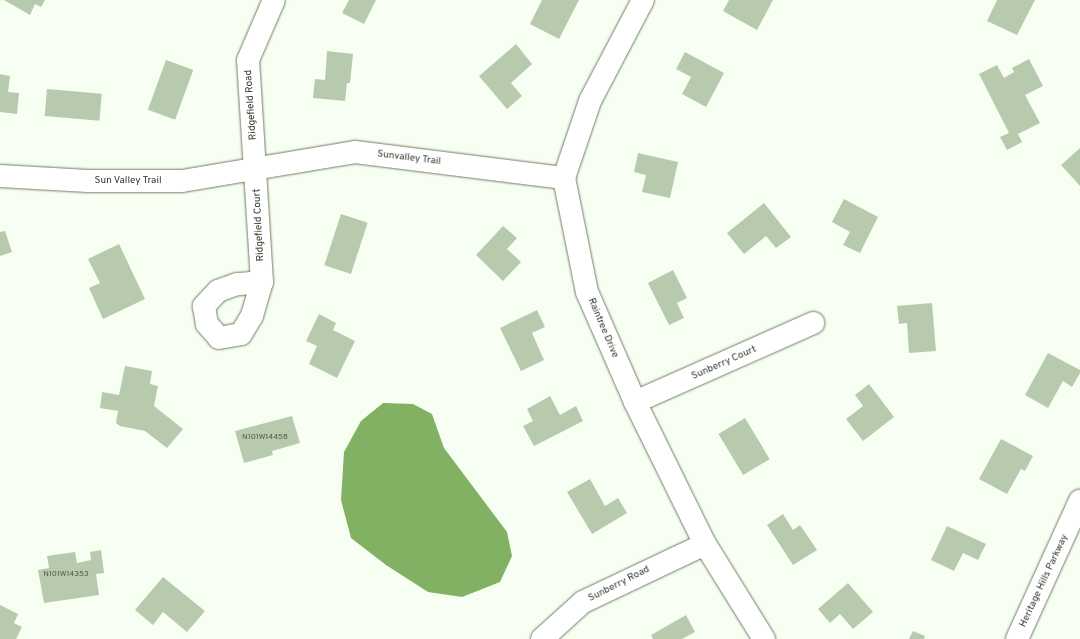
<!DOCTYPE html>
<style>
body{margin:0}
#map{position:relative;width:1080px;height:639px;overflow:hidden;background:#f7fef2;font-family:Overpass,sans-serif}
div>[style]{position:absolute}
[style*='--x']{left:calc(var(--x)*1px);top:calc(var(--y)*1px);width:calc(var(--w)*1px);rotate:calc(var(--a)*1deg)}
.water>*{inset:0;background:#83b163}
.building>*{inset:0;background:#b8caad;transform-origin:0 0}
.roads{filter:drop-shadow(0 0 1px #6f7f64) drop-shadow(0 0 1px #6f7f64)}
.minor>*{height:22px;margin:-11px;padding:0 11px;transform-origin:11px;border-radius:11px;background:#fff}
span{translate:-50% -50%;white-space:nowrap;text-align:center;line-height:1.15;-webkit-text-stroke:4px #fff;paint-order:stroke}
.number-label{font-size:8px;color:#515b4b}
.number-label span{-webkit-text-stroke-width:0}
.street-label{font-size:10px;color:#2f362a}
</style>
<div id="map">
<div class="water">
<i style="clip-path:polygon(383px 403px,413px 404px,432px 414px,444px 448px,507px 532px,512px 556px,500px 582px,462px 597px,428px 592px,386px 565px,351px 538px,341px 500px,344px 452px,361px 421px)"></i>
</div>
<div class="building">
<i style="clip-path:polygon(4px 0,45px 0,41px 7px,35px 4px,30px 15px)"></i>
<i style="clip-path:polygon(349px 0,376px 0,364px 24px,342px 13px)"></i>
<i style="clip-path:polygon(542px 0,579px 0,559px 39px,530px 24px)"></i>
<i style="clip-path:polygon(729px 0,773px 0,757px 30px,723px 11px)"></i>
<i style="clip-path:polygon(997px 0,1035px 0,1017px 35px,987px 21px)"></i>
<i style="clip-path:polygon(516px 44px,532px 64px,511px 83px,522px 96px,507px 109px,479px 76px)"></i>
<i style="clip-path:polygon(327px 51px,353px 54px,350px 83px,347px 83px,345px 101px,313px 98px,315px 79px,325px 80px)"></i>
<i style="clip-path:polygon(685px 52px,724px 73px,706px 107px,682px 94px,691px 77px,676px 69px)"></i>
<i style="clip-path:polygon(1029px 59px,1043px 86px,1025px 95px,1040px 123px,1018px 134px,1022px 142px,1007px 150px,1000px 137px,1009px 133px,979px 74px,997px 65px,1004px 78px,1014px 72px,1012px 68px)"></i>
<i style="left:166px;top:60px;width:29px;height:53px;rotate:20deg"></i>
<i style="clip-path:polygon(0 74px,10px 76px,8px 92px,19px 93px,17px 114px,0 112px)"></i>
<i style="left:47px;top:89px;width:55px;height:27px;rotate:5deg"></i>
<i style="clip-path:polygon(1080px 148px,1080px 186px,1061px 165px)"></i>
<i style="clip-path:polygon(638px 153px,678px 162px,670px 198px,642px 192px,646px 175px,634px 172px)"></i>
<i style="clip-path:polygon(844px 199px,878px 217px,860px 253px,843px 245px,850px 232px,832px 222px)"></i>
<i style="clip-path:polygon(764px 203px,791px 237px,776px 248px,766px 236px,744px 254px,727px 233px)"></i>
<i style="left:341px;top:214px;width:28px;height:54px;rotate:18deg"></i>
<i style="clip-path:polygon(503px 226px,517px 238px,507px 249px,521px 262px,503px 281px,476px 255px)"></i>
<i style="clip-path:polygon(5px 231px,12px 252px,0 256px,0 232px)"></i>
<i style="clip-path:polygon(119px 244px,145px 299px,103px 319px,89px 288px,100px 283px,88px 259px)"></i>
<i style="clip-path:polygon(673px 270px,687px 298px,677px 303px,684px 318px,669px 325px,648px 283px)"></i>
<i style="clip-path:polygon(932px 303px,936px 351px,909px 353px,907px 323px,899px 324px,897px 306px)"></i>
<i style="clip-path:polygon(537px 310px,545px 327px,532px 333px,544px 360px,521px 371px,500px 328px)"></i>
<i style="clip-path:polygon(319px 314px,336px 323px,333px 330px,355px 341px,337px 378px,309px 364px,317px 346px,306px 341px)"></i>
<i style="clip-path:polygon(1048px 353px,1080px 370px,1080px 373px,1072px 387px,1063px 381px,1048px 408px,1025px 395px)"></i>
<i style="clip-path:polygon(125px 366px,152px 371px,150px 384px,158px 386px,154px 406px,183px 429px,167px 448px,145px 431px,120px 426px,116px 423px,118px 411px,100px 408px,102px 392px,119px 395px)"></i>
<i style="clip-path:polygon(869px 384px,894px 417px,863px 441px,846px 419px,863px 406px,855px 395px)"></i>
<i style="clip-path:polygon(550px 396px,560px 415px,576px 406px,583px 421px,534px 446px,523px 426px,533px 421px,527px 409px)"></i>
<i style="clip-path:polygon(292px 416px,300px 443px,272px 451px,273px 455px,244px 463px,235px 431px)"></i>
<i style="left:745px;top:418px;width:48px;height:31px;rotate:59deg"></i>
<i style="clip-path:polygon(1001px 439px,1033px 456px,1025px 471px,1021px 469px,1007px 494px,979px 479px)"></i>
<i style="clip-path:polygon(590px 479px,605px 506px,618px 498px,627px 513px,592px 534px,567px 492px)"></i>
<i style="clip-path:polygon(783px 514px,793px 530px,800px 525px,817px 550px,793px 565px,767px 525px)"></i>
<i style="clip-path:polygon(947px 526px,986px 544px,978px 560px,963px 553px,954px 571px,931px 560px)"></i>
<i style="clip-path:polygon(101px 550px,104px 573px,96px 574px,99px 595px,44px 603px,38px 570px,49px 568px,47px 556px,75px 552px,77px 563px,91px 560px,90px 552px)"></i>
<i style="clip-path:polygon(163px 577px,205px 611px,187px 632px,163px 612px,153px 625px,135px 610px)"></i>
<i style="clip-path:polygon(848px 583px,873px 612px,853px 629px,840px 614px,830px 623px,818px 609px)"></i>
<i style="clip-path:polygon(0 605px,18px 614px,14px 623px,22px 627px,16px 639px,0 639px)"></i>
<i style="clip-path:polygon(686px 615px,695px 632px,682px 639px,653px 639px,651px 635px)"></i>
<i style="clip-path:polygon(913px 631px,925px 636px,924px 639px,909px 639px)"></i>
</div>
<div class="roads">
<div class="minor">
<i style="--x:643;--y:0;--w:114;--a:117.7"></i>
<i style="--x:590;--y:101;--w:81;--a:108.7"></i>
<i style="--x:564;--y:178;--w:116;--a:78.6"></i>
<i style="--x:587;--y:292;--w:120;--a:66.4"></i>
<i style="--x:635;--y:402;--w:158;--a:63.8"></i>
<i style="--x:705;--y:544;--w:112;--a:58.2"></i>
<i style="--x:0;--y:176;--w:88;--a:3.3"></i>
<i style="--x:88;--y:181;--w:94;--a:0"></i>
<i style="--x:182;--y:181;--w:175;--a:-9.5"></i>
<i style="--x:355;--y:152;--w:211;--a:7.1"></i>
<i style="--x:262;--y:282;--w:25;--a:175"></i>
<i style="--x:237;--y:284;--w:20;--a:160"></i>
<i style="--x:218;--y:291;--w:21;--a:133"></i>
<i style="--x:204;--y:306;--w:18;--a:81"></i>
<i style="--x:207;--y:324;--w:18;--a:49"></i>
<i style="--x:219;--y:338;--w:22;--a:-10"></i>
<i style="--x:241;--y:334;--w:21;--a:-59"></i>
<i style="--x:252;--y:316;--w:35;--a:-74"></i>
<i style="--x:262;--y:282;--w:222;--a:-93.6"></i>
<i style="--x:248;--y:60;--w:65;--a:-66.6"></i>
<i style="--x:635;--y:402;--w:195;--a:-23.9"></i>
<i style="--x:542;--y:639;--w:55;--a:-42.1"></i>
<i style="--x:583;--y:602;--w:135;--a:-25.4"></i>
<i style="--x:1017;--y:639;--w:152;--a:-65.5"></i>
</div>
</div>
<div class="number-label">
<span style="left:265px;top:438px">N101W14458</span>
<span style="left:66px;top:575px">N101W14353</span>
</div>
<div class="street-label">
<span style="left:251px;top:105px;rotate:-94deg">Ridgefield Road</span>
<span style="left:409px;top:158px;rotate:7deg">Sunvalley Trail</span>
<span style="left:128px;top:181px">Sun Valley Trail</span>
<span style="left:259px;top:225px;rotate:-93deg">Ridgefield Court</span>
<span style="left:603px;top:328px;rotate:67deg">Raintree Drive</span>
<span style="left:724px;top:363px;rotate:-24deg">Sunberry Court</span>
<span style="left:1044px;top:581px;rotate:-65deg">Heritage Hills Parkway</span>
<span style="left:619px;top:584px;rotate:-27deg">Sunberry Road</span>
</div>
</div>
